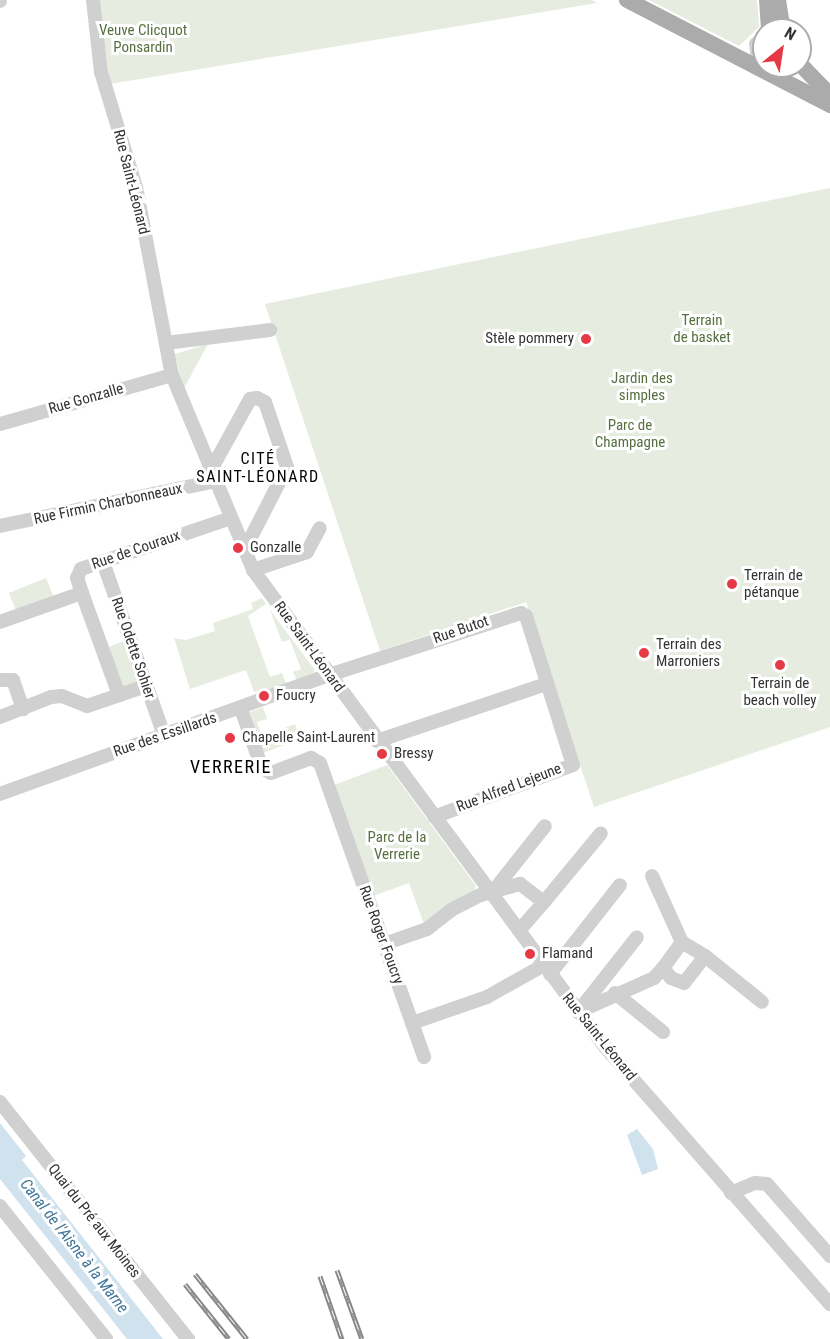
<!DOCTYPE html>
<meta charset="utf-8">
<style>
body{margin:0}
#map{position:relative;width:830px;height:1339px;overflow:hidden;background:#fff;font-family:"Roboto Condensed",sans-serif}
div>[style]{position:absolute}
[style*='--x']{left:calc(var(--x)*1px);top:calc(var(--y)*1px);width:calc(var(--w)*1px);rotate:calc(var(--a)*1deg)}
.green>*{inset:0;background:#e6ecdf;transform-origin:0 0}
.water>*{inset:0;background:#cfe2ee}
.minor>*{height:14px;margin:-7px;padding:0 7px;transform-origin:7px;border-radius:7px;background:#d0d0d0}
.major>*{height:16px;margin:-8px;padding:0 8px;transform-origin:8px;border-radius:8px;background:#ababab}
.rail>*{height:5px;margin-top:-2.5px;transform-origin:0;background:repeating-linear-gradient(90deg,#fff 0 9px,#888 0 18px);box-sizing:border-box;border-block:2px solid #888}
.dots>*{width:16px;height:16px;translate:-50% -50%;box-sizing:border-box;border:3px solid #fff;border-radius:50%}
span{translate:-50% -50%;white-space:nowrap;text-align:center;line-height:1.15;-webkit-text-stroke:6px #fff;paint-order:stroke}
.park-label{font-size:15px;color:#56703f}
.street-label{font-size:15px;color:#333}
.poi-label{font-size:15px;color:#333}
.right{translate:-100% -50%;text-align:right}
.left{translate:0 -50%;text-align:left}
.neighbourhood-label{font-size:16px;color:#000;letter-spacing:1.5px}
.water-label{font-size:16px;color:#3f7597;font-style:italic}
.quarter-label{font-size:18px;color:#000;letter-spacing:1.5px}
.north{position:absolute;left:752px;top:18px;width:60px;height:60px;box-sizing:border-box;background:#fff;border:2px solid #adadad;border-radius:50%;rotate:30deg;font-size:16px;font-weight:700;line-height:24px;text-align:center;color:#333}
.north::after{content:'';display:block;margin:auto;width:21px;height:27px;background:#e63946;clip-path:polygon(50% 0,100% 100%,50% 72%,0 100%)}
</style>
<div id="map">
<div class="green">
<i style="clip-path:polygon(99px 0,592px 0,597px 3px,110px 84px)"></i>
<i style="clip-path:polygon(649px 0,757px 0,759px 27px,739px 46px)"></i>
<i style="clip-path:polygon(830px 188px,830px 727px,594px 807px,526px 602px,380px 651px,265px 304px)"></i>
<i style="clip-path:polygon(208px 344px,183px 390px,175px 354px)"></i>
<i style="left:46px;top:578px;width:22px;height:40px;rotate:68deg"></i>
<i style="clip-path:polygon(262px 598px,266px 604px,248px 616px,270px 677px,282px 673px,287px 686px,254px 692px,246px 670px,190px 689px,174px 638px,186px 640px,215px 631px,213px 623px,253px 609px,251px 603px)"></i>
<i style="clip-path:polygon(270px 610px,315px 670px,311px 675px,297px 681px,293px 672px,301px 669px,290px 640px,282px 642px)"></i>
<i style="left:124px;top:641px;width:43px;height:18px;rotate:69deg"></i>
<i style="clip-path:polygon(263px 707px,267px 719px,257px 722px,262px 736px,295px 724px,300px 739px,263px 753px,250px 712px)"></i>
<i style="clip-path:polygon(387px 765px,476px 886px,473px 893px,424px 924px,409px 883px,373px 896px,334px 785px)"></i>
</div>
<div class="water">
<i style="clip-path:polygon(0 1123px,26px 1156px,22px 1160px,163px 1339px,127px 1339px,0 1179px)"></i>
<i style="clip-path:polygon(637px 1129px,653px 1149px,658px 1169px,642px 1175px,627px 1135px)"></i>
</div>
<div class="minor">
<i style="--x:93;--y:0;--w:72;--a:83.7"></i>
<i style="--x:101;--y:72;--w:120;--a:73.1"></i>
<i style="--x:136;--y:187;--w:191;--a:79.2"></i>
<i style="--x:172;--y:375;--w:211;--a:67.4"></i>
<i style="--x:253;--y:570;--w:593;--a:53.57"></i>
<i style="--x:605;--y:1047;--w:342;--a:48.8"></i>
<i style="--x:0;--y:1;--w:1;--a:-90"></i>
<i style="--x:756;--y:44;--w:23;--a:83"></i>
<i style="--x:166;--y:343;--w:105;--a:-7.1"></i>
<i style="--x:0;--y:424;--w:179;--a:-15.9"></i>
<i style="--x:211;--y:470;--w:81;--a:-61.2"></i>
<i style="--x:250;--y:399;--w:7;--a:-8"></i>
<i style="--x:257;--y:398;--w:9;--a:27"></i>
<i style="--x:265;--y:402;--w:69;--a:71.3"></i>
<i style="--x:287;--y:467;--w:94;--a:117.1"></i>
<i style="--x:0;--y:526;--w:221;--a:-11.8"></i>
<i style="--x:103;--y:562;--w:183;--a:70.6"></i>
<i style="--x:253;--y:570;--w:57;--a:-18.4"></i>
<i style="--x:307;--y:552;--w:27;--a:-62"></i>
<i style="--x:82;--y:593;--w:109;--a:70.1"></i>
<i style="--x:0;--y:622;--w:87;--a:-19.5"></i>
<i style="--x:82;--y:593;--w:16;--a:-108"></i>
<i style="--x:77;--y:578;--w:10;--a:-66"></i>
<i style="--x:81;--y:569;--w:158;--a:-18.8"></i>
<i style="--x:0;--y:680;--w:13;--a:0"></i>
<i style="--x:13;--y:680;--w:31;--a:71"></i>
<i style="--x:241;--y:709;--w:63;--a:70.4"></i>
<i style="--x:262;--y:768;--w:10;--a:29"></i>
<i style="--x:271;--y:773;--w:43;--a:-20.6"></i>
<i style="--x:311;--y:758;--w:10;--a:29"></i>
<i style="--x:320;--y:763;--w:312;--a:70.5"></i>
<i style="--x:0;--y:717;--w:55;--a:-21.4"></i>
<i style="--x:51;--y:697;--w:11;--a:-5"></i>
<i style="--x:62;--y:696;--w:27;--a:22"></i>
<i style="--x:87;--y:706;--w:62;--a:-18.7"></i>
<i style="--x:377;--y:741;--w:178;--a:-18.6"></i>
<i style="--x:0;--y:794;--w:350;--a:-19.9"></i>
<i style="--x:329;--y:675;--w:202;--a:-17.9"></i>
<i style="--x:521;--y:613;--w:6;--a:31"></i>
<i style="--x:526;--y:616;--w:156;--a:72.5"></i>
<i style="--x:573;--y:765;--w:148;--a:159.5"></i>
<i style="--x:652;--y:876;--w:72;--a:65.6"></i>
<i style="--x:495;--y:889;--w:80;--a:-51.6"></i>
<i style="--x:544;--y:902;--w:89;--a:-50.4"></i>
<i style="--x:384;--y:944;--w:46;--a:-19.2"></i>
<i style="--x:427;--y:929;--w:31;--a:-38"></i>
<i style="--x:451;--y:910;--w:34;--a:-27"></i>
<i style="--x:481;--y:895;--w:41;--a:-15.8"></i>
<i style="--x:520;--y:884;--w:30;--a:37"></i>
<i style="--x:544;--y:902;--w:38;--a:131"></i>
<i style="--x:705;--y:956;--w:73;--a:38.9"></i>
<i style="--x:550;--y:974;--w:113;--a:-51.8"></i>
<i style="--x:615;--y:993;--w:62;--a:39.1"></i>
<i style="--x:581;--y:1008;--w:90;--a:-51.7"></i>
<i style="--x:578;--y:1012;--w:83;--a:-24.1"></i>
<i style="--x:654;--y:978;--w:13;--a:-48"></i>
<i style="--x:663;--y:968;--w:13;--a:51"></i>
<i style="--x:671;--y:978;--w:14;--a:21"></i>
<i style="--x:684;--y:983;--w:34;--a:-52"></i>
<i style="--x:705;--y:956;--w:27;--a:-149"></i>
<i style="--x:682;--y:942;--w:32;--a:126"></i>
<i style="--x:412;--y:1023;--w:79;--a:-19.1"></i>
<i style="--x:487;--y:997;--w:65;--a:-29.3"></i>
<i style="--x:0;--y:1102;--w:303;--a:51.6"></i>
<i style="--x:731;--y:1193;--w:26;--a:-23"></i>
<i style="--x:755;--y:1183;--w:12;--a:5"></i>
<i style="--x:767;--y:1184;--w:96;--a:48.8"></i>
<i style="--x:0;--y:1206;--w:170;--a:51.4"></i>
</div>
<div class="major">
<i style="--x:627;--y:0;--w:229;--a:27.3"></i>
<i style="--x:767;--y:0;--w:30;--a:86"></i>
<i style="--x:778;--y:0;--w:30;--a:81"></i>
<i style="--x:800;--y:64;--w:43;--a:45.9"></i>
</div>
<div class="rail">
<i style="--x:337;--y:1270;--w:73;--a:70.1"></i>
<i style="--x:195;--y:1274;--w:83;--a:51.3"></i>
<i style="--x:320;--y:1276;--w:67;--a:70.8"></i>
<i style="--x:185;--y:1284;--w:70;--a:51.3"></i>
</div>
<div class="dots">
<i style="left:586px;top:339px;background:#e63946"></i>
<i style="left:238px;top:548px;background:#e63946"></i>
<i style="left:732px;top:584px;background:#e63946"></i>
<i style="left:644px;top:653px;background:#e63946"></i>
<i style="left:780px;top:665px;background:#e63946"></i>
<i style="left:264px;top:696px;background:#e63946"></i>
<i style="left:230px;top:738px;background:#e63946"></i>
<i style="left:382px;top:754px;background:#e63946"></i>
<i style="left:530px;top:954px;background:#e63946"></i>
</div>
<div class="park-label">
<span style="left:143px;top:39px">Veuve Clicquot<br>Ponsardin</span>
<span style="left:702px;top:329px">Terrain<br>de basket</span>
<span style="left:642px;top:387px">Jardin des<br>simples</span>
<span style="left:630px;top:434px">Parc de<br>Champagne</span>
<span style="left:397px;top:846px">Parc de la<br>Verrerie</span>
</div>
<div class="street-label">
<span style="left:131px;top:182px;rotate:76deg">Rue Saint-Léonard</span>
<span style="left:86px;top:399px;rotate:-16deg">Rue Gonzalle</span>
<span style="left:108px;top:504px;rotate:-12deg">Rue Firmin Charbonneaux</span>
<span style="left:136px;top:550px;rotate:-19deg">Rue de Couraux</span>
<span style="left:461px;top:630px;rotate:-19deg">Rue Butot</span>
<span style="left:309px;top:647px;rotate:54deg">Rue Saint-Léonard</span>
<span style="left:133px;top:648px;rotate:71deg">Rue Odette Sohier</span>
<span style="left:165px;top:735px;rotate:-19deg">Rue des Essillards</span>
<span style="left:509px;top:788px;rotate:-21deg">Rue Alfred Lejeune</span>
<span style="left:381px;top:935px;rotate:70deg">Rue Roger Foucry</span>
<span style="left:599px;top:1037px;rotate:51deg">Rue Saint-Léonard</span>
<span style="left:94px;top:1221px;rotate:52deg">Quai du Pré aux Moines</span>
</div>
<div class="poi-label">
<span class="right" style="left:574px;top:339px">Stèle pommery</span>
<span class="left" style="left:250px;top:548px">Gonzalle</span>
<span class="left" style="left:744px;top:584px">Terrain de<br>pétanque</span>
<span class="left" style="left:656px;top:653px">Terrain des<br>Marroniers</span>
<span style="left:780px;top:692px">Terrain de<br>beach volley</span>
<span class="left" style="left:276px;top:696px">Foucry</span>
<span class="left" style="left:242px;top:738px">Chapelle Saint-Laurent</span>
<span class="left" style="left:394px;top:754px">Bressy</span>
<span class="left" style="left:542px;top:954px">Flamand</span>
</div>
<div class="neighbourhood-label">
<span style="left:258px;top:468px">CITÉ<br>SAINT-LÉONARD</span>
</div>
<div class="water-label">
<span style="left:74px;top:1246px;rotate:52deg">Canal de l'Aisne à la Marne</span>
</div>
<div class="quarter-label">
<span style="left:231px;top:767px">VERRERIE</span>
</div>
<div class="north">N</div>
</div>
